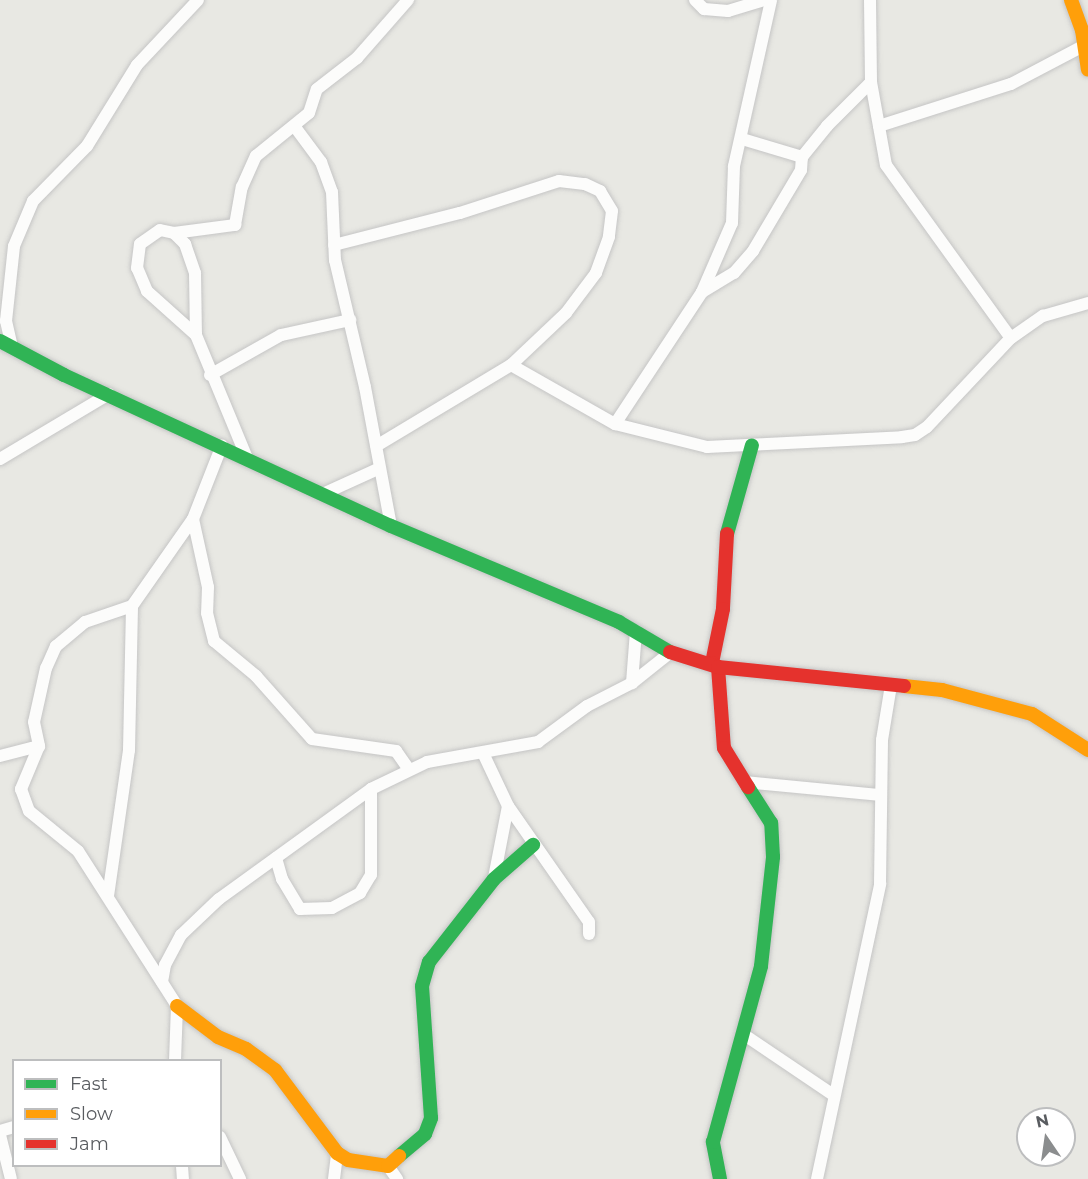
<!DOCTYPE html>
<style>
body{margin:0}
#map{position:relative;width:1088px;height:1179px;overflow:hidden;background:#e8e8e3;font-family:Montserrat,sans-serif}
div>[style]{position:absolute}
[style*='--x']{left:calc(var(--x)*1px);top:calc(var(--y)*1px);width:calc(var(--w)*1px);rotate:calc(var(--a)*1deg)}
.roads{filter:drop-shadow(0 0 2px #c5c5c5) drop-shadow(0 0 2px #c5c5c5)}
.street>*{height:12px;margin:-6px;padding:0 6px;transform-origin:6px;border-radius:6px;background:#fcfcfb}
.fast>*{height:14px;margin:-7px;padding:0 7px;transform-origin:7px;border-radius:7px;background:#30b455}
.slow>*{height:14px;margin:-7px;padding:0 7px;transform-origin:7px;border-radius:7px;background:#ff9f0a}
.jam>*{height:14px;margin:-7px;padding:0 7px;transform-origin:7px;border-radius:7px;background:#e5322d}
span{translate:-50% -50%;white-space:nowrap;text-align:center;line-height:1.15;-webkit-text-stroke:5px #fff;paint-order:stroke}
.legend{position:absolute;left:12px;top:1059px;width:210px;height:108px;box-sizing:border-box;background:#fff;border:2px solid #bdbebf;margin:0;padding:8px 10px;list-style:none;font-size:18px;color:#595c60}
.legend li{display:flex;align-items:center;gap:12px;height:30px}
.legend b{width:30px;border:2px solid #bdbebf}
.north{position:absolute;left:1016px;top:1107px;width:60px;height:60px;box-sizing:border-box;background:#fff;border:2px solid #bdbebf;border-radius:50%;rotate:347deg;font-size:16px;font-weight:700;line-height:24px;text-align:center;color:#595c60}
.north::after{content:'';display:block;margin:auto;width:21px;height:27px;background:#8b8d8e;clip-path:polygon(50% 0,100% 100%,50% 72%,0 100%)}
</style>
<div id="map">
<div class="roads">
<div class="street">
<i style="--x:695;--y:0;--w:13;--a:45"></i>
<i style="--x:704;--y:9;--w:24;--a:5"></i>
<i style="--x:728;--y:11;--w:37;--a:-17"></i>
<i style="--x:870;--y:0;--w:82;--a:89.3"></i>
<i style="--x:871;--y:82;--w:84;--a:79.8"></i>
<i style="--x:886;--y:165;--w:213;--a:54.2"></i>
<i style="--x:879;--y:126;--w:139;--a:-17.7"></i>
<i style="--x:1011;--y:84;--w:84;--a:-27.8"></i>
<i style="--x:295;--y:127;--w:44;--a:53.4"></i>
<i style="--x:321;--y:162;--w:32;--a:70"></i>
<i style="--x:332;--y:192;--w:68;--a:87.5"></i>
<i style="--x:335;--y:260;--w:130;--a:76.7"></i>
<i style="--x:365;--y:387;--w:141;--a:79.4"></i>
<i style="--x:742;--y:139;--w:63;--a:16.7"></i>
<i style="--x:174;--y:233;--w:16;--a:45"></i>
<i style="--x:185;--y:244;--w:31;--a:71"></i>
<i style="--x:195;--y:273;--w:62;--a:89.1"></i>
<i style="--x:196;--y:335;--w:133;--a:67.5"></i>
<i style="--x:334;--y:245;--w:130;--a:-14.3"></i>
<i style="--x:460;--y:213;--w:104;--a:-17.9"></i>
<i style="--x:559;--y:181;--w:26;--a:7"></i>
<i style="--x:585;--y:184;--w:17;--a:25"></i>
<i style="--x:600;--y:191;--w:23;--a:59"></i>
<i style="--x:612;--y:211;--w:26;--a:97"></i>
<i style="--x:609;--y:237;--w:38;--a:110"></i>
<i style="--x:596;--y:273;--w:50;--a:126.9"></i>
<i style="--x:566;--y:313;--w:76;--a:136.6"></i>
<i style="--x:511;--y:365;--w:157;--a:149"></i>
<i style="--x:702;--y:292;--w:75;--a:-66.5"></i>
<i style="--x:732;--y:223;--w:57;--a:-88"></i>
<i style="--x:734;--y:166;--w:170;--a:-77.4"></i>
<i style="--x:196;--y:335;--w:66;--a:-138.1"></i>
<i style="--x:147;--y:291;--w:25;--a:-113"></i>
<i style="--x:137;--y:268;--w:24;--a:-83"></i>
<i style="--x:140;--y:244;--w:24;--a:-35"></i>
<i style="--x:160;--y:230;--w:14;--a:12"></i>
<i style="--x:174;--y:233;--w:62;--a:-7.5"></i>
<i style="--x:235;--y:225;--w:39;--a:-80"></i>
<i style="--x:242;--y:187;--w:34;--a:-66"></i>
<i style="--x:256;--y:156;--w:68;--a:-39.1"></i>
<i style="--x:309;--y:113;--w:25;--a:-72"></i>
<i style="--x:317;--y:89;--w:51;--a:-37.8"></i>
<i style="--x:357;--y:58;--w:77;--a:-48.7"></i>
<i style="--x:12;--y:347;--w:27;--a:-103"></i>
<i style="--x:6;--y:321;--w:75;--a:-83.9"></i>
<i style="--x:14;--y:246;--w:49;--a:-67.1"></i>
<i style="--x:33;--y:201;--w:77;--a:-45.5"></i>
<i style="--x:87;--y:146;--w:95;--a:-58.3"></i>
<i style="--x:137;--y:65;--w:89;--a:-46.8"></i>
<i style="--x:511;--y:365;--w:120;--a:29.6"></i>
<i style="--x:615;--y:424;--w:95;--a:14"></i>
<i style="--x:707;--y:447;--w:195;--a:-2.9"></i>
<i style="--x:902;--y:437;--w:13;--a:-9"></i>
<i style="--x:915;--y:435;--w:14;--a:-34"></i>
<i style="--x:927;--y:427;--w:122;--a:-46.7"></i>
<i style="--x:1011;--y:338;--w:39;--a:-35"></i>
<i style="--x:1043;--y:316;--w:47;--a:-16.1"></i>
<i style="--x:210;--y:375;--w:81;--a:-29.4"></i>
<i style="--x:281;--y:335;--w:71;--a:-12.3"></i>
<i style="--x:615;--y:424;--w:158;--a:-56.6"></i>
<i style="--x:702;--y:292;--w:37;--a:-31"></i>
<i style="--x:734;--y:273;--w:29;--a:-49"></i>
<i style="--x:753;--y:251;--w:94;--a:-59.3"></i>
<i style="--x:801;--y:170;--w:13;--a:-86"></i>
<i style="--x:802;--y:157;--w:40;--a:-51"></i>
<i style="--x:827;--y:126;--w:62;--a:-45"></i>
<i style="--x:0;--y:459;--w:127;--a:-30.8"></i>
<i style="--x:325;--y:493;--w:58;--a:-24.4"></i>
<i style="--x:193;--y:519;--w:70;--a:77.6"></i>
<i style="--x:208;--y:587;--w:26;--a:92"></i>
<i style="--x:207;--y:613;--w:29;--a:76"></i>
<i style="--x:214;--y:641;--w:55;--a:39.8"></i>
<i style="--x:256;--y:676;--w:84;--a:48.4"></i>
<i style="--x:312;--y:739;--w:85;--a:8.1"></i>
<i style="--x:396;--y:751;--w:21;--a:55"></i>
<i style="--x:132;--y:606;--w:50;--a:161.2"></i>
<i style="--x:85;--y:622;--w:38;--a:140"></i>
<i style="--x:56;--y:646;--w:24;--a:114"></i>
<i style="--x:46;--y:668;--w:55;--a:102.5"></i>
<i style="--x:34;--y:722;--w:25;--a:78"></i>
<i style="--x:39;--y:746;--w:47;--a:112.7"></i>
<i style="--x:21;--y:789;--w:23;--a:70"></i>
<i style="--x:29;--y:811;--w:63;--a:39.2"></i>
<i style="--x:78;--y:851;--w:184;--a:57.4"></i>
<i style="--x:177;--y:1006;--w:54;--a:92.1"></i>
<i style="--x:632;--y:683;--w:52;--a:-85.6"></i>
<i style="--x:483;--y:753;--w:59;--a:64.7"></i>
<i style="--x:508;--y:806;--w:141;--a:55.1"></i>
<i style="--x:589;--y:922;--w:12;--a:90"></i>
<i style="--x:0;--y:756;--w:40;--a:-14.4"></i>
<i style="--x:745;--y:782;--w:136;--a:5.5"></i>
<i style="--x:276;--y:858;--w:22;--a:74"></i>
<i style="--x:282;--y:879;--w:35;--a:59"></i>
<i style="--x:300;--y:909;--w:32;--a:-2"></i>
<i style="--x:332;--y:908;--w:32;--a:-28"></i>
<i style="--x:360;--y:893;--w:21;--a:-59"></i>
<i style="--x:371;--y:875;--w:86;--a:-90"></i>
<i style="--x:494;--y:878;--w:73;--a:-79"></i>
<i style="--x:108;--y:896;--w:148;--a:-81.8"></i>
<i style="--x:129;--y:750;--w:144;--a:-88.8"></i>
<i style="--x:132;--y:606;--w:106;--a:-55"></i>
<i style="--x:193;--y:519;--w:79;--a:-68.6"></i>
<i style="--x:162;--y:982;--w:17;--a:-80"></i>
<i style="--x:165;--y:965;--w:34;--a:-62"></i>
<i style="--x:181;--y:935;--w:52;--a:-43.5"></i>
<i style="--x:219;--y:899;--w:188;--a:-35.9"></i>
<i style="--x:371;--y:789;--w:62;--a:-25.7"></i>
<i style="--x:427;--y:762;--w:113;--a:-10.2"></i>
<i style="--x:538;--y:742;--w:61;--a:-36.3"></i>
<i style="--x:587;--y:706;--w:51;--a:-27.1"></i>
<i style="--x:632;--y:683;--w:50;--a:-38.5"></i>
<i style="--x:743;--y:1034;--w:107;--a:34"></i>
<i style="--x:0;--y:1131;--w:15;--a:-16"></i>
<i style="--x:0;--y:1135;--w:45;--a:76"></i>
<i style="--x:220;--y:1137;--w:47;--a:64.5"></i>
<i style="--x:182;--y:1166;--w:13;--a:86"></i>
<i style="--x:388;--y:1166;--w:16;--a:55"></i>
<i style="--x:334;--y:1179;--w:26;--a:-83"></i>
<i style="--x:817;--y:1179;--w:302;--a:-77.9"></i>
<i style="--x:880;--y:884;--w:144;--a:-89.2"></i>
<i style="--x:882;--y:740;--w:56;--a:-80.7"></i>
</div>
<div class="fast">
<i style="--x:0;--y:341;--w:72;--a:28"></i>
<i style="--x:64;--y:375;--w:360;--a:24.8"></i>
<i style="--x:391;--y:526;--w:247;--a:22.8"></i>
<i style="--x:619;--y:622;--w:59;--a:30.5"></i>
<i style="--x:727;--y:534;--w:92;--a:-74.3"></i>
<i style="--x:399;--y:1156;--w:34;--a:-40"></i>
<i style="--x:425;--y:1134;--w:17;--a:-69"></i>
<i style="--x:431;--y:1118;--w:132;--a:-93.9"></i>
<i style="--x:422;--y:986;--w:25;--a:-74"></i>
<i style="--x:429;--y:962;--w:105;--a:-51.9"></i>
<i style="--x:494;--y:879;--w:52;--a:-41.1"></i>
<i style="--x:720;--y:1179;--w:38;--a:-101"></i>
<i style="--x:713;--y:1142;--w:182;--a:-74.7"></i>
<i style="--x:761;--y:966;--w:110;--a:-83.7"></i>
<i style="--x:773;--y:857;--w:34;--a:-93"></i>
<i style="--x:771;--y:823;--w:43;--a:-122.6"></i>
</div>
<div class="slow">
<i style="--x:1071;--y:0;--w:32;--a:70"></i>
<i style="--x:1082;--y:30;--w:40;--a:81.5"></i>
<i style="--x:904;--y:686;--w:38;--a:6"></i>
<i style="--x:942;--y:690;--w:93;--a:14.9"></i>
<i style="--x:1032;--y:714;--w:67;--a:32.7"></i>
<i style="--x:177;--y:1006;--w:51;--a:37.1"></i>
<i style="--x:218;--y:1037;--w:30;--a:23"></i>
<i style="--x:246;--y:1049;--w:36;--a:36"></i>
<i style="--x:275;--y:1070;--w:104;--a:53.2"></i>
<i style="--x:337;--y:1153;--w:13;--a:32"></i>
<i style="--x:348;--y:1160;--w:40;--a:8.5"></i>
<i style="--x:388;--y:1166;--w:15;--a:-42"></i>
</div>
<div class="jam">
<i style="--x:727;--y:534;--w:75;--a:93.1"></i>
<i style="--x:723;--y:609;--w:55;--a:101.5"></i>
<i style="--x:712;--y:663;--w:7;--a:34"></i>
<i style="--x:718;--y:667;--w:81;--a:85.8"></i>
<i style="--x:724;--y:748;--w:46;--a:58.4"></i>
<i style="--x:670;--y:652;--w:50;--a:17.4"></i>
<i style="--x:718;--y:667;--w:187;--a:5.8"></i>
</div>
</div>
<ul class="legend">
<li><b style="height:8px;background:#30b455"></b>Fast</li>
<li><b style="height:8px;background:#ff9f0a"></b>Slow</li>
<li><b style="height:8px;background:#e5322d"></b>Jam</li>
</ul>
<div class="north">N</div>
</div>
